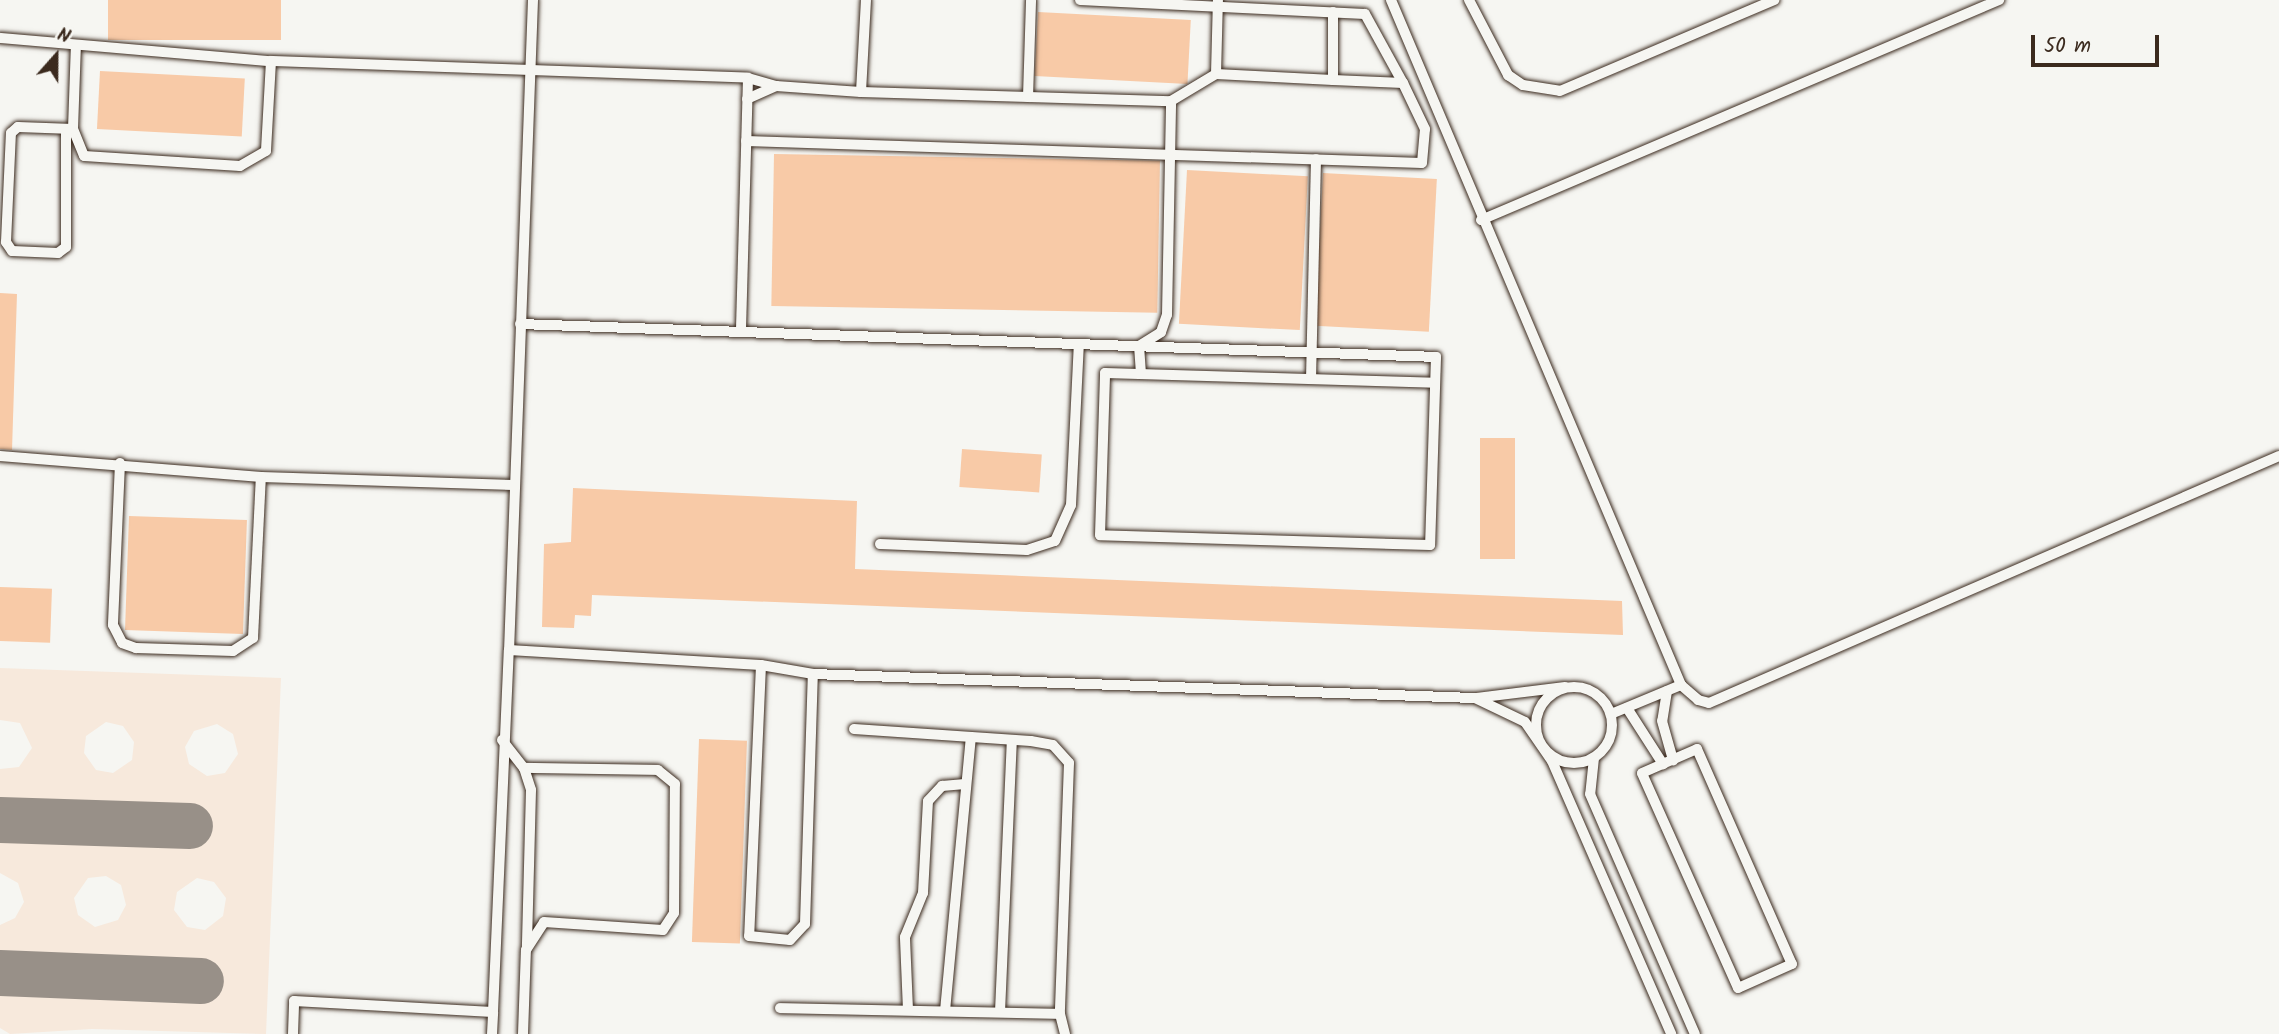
<!DOCTYPE html>
<style>
body{margin:0}
#map{position:relative;width:2279px;height:1034px;overflow:hidden;background:#f6f6f2;font-family:Kalam,sans-serif}
div>[style]{position:absolute}
[style*='--x']{left:calc(var(--x)*1px);top:calc(var(--y)*1px);width:calc(var(--w)*1px);rotate:calc(var(--a)*1deg)}
.built>*{inset:0;background:#f7e9dc}
.taxiway>*{height:46px;margin:-23px;padding:0 23px;transform-origin:23px;border-radius:23px;background:#989088}
.building>*{inset:0;background:#f8caa7;transform-origin:0 0}
.roads{filter:drop-shadow(0 0 2px #3b2a1e) drop-shadow(0 0 2px #3b2a1e)}
.service>*{height:10px;margin:-5px;padding:0 5px;transform-origin:5px;border-radius:5px;background:#f6f6f2}
.service>.ring{margin:-5px;padding:0;box-sizing:content-box;background:none;border:10px solid #f6f6f2;border-radius:50%}
span{translate:-50% -50%;white-space:nowrap;text-align:center;line-height:1.15;-webkit-text-stroke:5px #f6f6f2;paint-order:stroke}
.north{position:absolute;left:21px;top:21px;width:70px;height:70px;-webkit-text-stroke:5px #f6f6f2;paint-order:stroke;rotate:21deg;font-size:19px;font-weight:700;line-height:28px;text-align:center;color:#3b2a1e}
.north::after{content:'';display:block;margin:auto;width:24px;height:32px;background:#3b2a1e;clip-path:polygon(50% 0,100% 100%,50% 72%,0 100%)}
.scale{position:absolute;left:2031px;top:35px;width:128px;height:32px;box-sizing:border-box;border:4px solid #3b2a1e;border-top:0;padding-left:9px;font-size:21px;line-height:24px;white-space:nowrap;color:#3b2a1e;-webkit-text-stroke:5px #f6f6f2;paint-order:stroke}
</style>
<div id="map">
<div class="built">
<i style="clip-path:polygon(evenodd,0 668px,281px 678px,266px 1034px,92px 1029px,10px 1034px,0 1028px,0 925px,15px 918px,24px 902px,18px 883px,0 873px,0 769px,19px 767px,32px 748px,20px 723px,0 720px,0 668px,106px 722px,123px 726px,134px 742px,132px 760px,113px 773px,96px 770px,84px 753px,86px 736px,106px 722px,0 668px,217px 724px,233px 734px,238px 754px,225px 773px,207px 776px,189px 764px,185px 747px,194px 731px,217px 724px,0 668px,106px 876px,121px 885px,126px 905px,118px 920px,95px 927px,78px 915px,74px 898px,88px 878px,106px 876px,0 668px,197px 878px,214px 882px,226px 898px,223px 916px,205px 930px,187px 927px,174px 910px,177px 892px,197px 878px)"></i>
</div>
<div class="taxiway">
<i style="--x:0;--y:820;--w:190;--a:1.8"></i>
<i style="--x:0;--y:973;--w:201;--a:2.3"></i>
</div>
<div class="building">
<i style="left:108px;top:0;width:173px;height:40px"></i>
<i style="left:1038px;top:12px;width:153px;height:64px;rotate:3deg"></i>
<i style="left:100px;top:71px;width:145px;height:58px;rotate:3deg"></i>
<i style="left:774px;top:154px;width:386px;height:152px;rotate:1deg"></i>
<i style="left:1187px;top:170px;width:121px;height:154px;rotate:3deg"></i>
<i style="left:1323px;top:173px;width:114px;height:153px;rotate:3deg"></i>
<i style="clip-path:polygon(0 293px,17px 294px,12px 450px,0 449px)"></i>
<i style="left:1480px;top:438px;width:35px;height:121px"></i>
<i style="left:962px;top:449px;width:80px;height:38px;rotate:4deg"></i>
<i style="clip-path:polygon(573px 488px,857px 501px,855px 569px,1622px 601px,1623px 635px,592px 595px,591px 616px,575px 615px,574px 628px,542px 627px,544px 544px,571px 542px)"></i>
<i style="left:129px;top:516px;width:118px;height:114px;rotate:2deg"></i>
<i style="left:0;top:587px;width:52px;height:54px;rotate:2deg"></i>
<i style="left:699px;top:739px;width:48px;height:203px;rotate:2deg"></i>
</div>
<div class="roads">
<div class="service">
<i style="--x:533;--y:0;--w:650;--a:92.11"></i>
<i style="--x:509;--y:650;--w:252;--a:3.4"></i>
<i style="--x:761;--y:665;--w:53;--a:9.8"></i>
<i style="--x:813;--y:674;--w:662;--a:2.08"></i>
<i style="--x:1080;--y:0;--w:285;--a:2.8"></i>
<i style="--x:1365;--y:14;--w:79;--a:61.2"></i>
<i style="--x:1391;--y:0;--w:744;--a:67.05"></i>
<i style="--x:1681;--y:685;--w:23;--a:41"></i>
<i style="--x:1698;--y:700;--w:11;--a:15"></i>
<i style="--x:1709;--y:703;--w:621;--a:-23.43"></i>
<i style="--x:1469;--y:0;--w:85;--a:62.5"></i>
<i style="--x:1508;--y:75;--w:18;--a:34"></i>
<i style="--x:1523;--y:85;--w:37;--a:9"></i>
<i style="--x:1560;--y:91;--w:233;--a:-23"></i>
<i style="--x:0;--y:38;--w:272;--a:4.9"></i>
<i style="--x:271;--y:61;--w:90;--a:93.2"></i>
<i style="--x:266;--y:151;--w:30;--a:150"></i>
<i style="--x:240;--y:166;--w:156;--a:-176.3"></i>
<i style="--x:84;--y:156;--w:29;--a:-112"></i>
<i style="--x:73;--y:129;--w:84;--a:-88"></i>
<i style="--x:271;--y:61;--w:477;--a:2"></i>
<i style="--x:748;--y:78;--w:254;--a:91.6"></i>
<i style="--x:1216;--y:74;--w:117;--a:2.9"></i>
<i style="--x:1333;--y:80;--w:68;--a:-90"></i>
<i style="--x:776;--y:86;--w:85;--a:4"></i>
<i style="--x:861;--y:92;--w:92;--a:-86.9"></i>
<i style="--x:861;--y:92;--w:310;--a:1.7"></i>
<i style="--x:1028;--y:97;--w:97;--a:-88.2"></i>
<i style="--x:747;--y:99;--w:32;--a:-24"></i>
<i style="--x:776;--y:86;--w:29;--a:-164"></i>
<i style="--x:66;--y:129;--w:118;--a:90"></i>
<i style="--x:66;--y:247;--w:10;--a:143"></i>
<i style="--x:58;--y:253;--w:46;--a:-177.5"></i>
<i style="--x:12;--y:251;--w:11;--a:-124"></i>
<i style="--x:6;--y:242;--w:109;--a:-87.4"></i>
<i style="--x:11;--y:133;--w:9;--a:-41"></i>
<i style="--x:18;--y:127;--w:55;--a:2.1"></i>
<i style="--x:746;--y:141;--w:676;--a:1.86"></i>
<i style="--x:1422;--y:163;--w:34;--a:-85"></i>
<i style="--x:1425;--y:129;--w:51;--a:-115.6"></i>
<i style="--x:1403;--y:83;--w:70;--a:-177.5"></i>
<i style="--x:1481;--y:220;--w:563;--a:-23.01"></i>
<i style="--x:520;--y:324;--w:917;--a:2.06"></i>
<i style="--x:1436;--y:357;--w:188;--a:91.8"></i>
<i style="--x:1430;--y:545;--w:330;--a:-178.3"></i>
<i style="--x:1100;--y:535;--w:162;--a:-88.2"></i>
<i style="--x:1105;--y:373;--w:330;--a:1.7"></i>
<i style="--x:1141;--y:374;--w:28;--a:-94"></i>
<i style="--x:1139;--y:346;--w:26;--a:-32"></i>
<i style="--x:1161;--y:332;--w:18;--a:-71"></i>
<i style="--x:1167;--y:315;--w:214;--a:-88.9"></i>
<i style="--x:1171;--y:101;--w:52;--a:-31"></i>
<i style="--x:1216;--y:74;--w:74;--a:-88.5"></i>
<i style="--x:1311;--y:379;--w:220;--a:-88.7"></i>
<i style="--x:0;--y:456;--w:262;--a:4.6"></i>
<i style="--x:261;--y:477;--w:252;--a:1.8"></i>
<i style="--x:120;--y:463;--w:162;--a:92.5"></i>
<i style="--x:113;--y:625;--w:20;--a:63"></i>
<i style="--x:122;--y:643;--w:15;--a:20"></i>
<i style="--x:136;--y:648;--w:97;--a:1.8"></i>
<i style="--x:233;--y:651;--w:24;--a:-33"></i>
<i style="--x:253;--y:638;--w:161;--a:-87.2"></i>
<i style="--x:880;--y:544;--w:147;--a:2.3"></i>
<i style="--x:1027;--y:550;--w:29;--a:-18"></i>
<i style="--x:1055;--y:541;--w:39;--a:-66"></i>
<i style="--x:1071;--y:505;--w:161;--a:-87.2"></i>
<i style="--x:761;--y:665;--w:271;--a:92.5"></i>
<i style="--x:749;--y:936;--w:41;--a:5.6"></i>
<i style="--x:790;--y:940;--w:22;--a:-47"></i>
<i style="--x:805;--y:924;--w:250;--a:-88.2"></i>
<i class="ring" style="left:1536px;top:687px;width:66px;height:66px"></i>
<i style="--x:1565;--y:687;--w:91;--a:173"></i>
<i style="--x:1475;--y:698;--w:55;--a:25.6"></i>
<i style="--x:1525;--y:722;--w:47;--a:55.3"></i>
<i style="--x:1552;--y:761;--w:298;--a:66.4"></i>
<i style="--x:1667;--y:691;--w:30;--a:99"></i>
<i style="--x:1662;--y:721;--w:41;--a:74.2"></i>
<i style="--x:1627;--y:708;--w:67;--a:57.3"></i>
<i style="--x:1611;--y:714;--w:76;--a:-22.5"></i>
<i style="--x:854;--y:729;--w:177;--a:3.9"></i>
<i style="--x:1031;--y:741;--w:22;--a:10"></i>
<i style="--x:1053;--y:745;--w:24;--a:48"></i>
<i style="--x:1069;--y:763;--w:251;--a:92.1"></i>
<i style="--x:1060;--y:1014;--w:21;--a:76"></i>
<i style="--x:502;--y:740;--w:36;--a:52"></i>
<i style="--x:524;--y:768;--w:23;--a:72"></i>
<i style="--x:531;--y:790;--w:158;--a:91.5"></i>
<i style="--x:1697;--y:749;--w:235;--a:66.2"></i>
<i style="--x:1792;--y:964;--w:59;--a:156"></i>
<i style="--x:1738;--y:988;--w:235;--a:-114.1"></i>
<i style="--x:1642;--y:773;--w:60;--a:-23.6"></i>
<i style="--x:1594;--y:758;--w:36;--a:96"></i>
<i style="--x:1590;--y:794;--w:262;--a:66.4"></i>
<i style="--x:780;--y:1008;--w:280;--a:1.2"></i>
<i style="--x:908;--y:1010;--w:73;--a:-92.4"></i>
<i style="--x:905;--y:937;--w:48;--a:-67.8"></i>
<i style="--x:923;--y:893;--w:92;--a:-86.9"></i>
<i style="--x:928;--y:801;--w:21;--a:-47"></i>
<i style="--x:942;--y:786;--w:23;--a:-5"></i>
<i style="--x:945;--y:1011;--w:275;--a:-84.6"></i>
<i style="--x:1000;--y:1012;--w:272;--a:-87.5"></i>
<i style="--x:293;--y:1034;--w:33;--a:-88"></i>
<i style="--x:294;--y:1001;--w:199;--a:3.2"></i>
<i style="--x:493;--y:1012;--w:362;--a:-87.5"></i>
<i style="--x:492;--y:1034;--w:22;--a:-87"></i>
<i style="--x:523;--y:1034;--w:84;--a:-88"></i>
<i style="--x:526;--y:950;--w:33;--a:-57"></i>
<i style="--x:544;--y:922;--w:119;--a:3.8"></i>
<i style="--x:663;--y:930;--w:20;--a:-57"></i>
<i style="--x:674;--y:913;--w:129;--a:-89.6"></i>
<i style="--x:675;--y:784;--w:22;--a:-141"></i>
<i style="--x:658;--y:770;--w:134;--a:-179.1"></i>
</div>
</div>
<div class="north">N</div>
<div class="scale">50 m</div>
</div>
